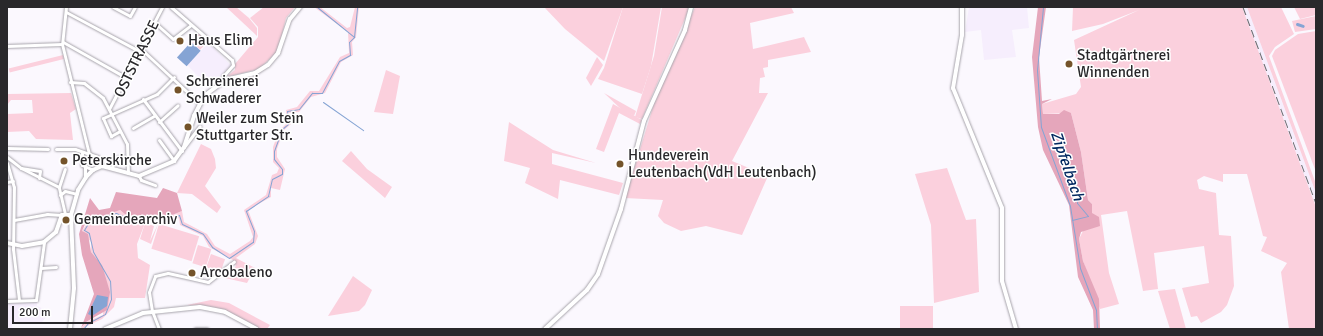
<!DOCTYPE html>
<meta charset="utf-8">
<style>
body{margin:0}
#map{position:relative;width:1323px;height:336px;overflow:hidden;background:#fbf8fe;font-family:Signika,sans-serif}
div>[style]{position:absolute}
[style*='--x']{left:calc(var(--x)*1px);top:calc(var(--y)*1px);width:calc(var(--w)*1px);rotate:calc(var(--a)*1deg)}
.built>*{inset:0;background:#f6eefd;transform-origin:0 0}
.green>*{inset:0;background:#fbd0dd;transform-origin:0 0}
.forest>*{inset:0;background:#e5a6bb}
.water>*{inset:0;background:#85a4d4;transform-origin:0 0}
.stream>*{height:1px;margin:-0.5px;padding:0 0.5px;transform-origin:0.5px;border-radius:0.5px;background:#85a4d4}
.canal>*{height:3px;margin:-1.5px;padding:0 1.5px;transform-origin:1.5px;border-radius:1.5px;background:#85a4d4}
.roads{filter:drop-shadow(0 0 1px #a8a5ac) drop-shadow(0 0 1px #a8a5ac)}
.street>*{height:3px;margin:-1.5px;padding:0 1.5px;transform-origin:1.5px;border-radius:1.5px;background:#fff}
.secondary>*{height:4px;margin:-2px;padding:0 2px;transform-origin:2px;border-radius:2px;background:#fff}
.rail>*{height:1px;margin-top:-0.5px;transform-origin:0;background:repeating-linear-gradient(90deg,#6b6a6e 0 8px,transparent 0 12px)}
.dots>*{width:11px;height:11px;translate:-50% -50%;box-sizing:border-box;border:2px solid #fff;border-radius:50%}
span{translate:-50% -50%;white-space:nowrap;text-align:center;line-height:1.15;-webkit-text-stroke:3px #fff;paint-order:stroke}
.poi-label{font-size:15px;color:#29282b}
.left{translate:0 -50%;text-align:left}
.street-label{font-size:15px;color:#29282b}
.water-label{font-size:16px;color:#032961;font-style:italic}
.frame{position:absolute;inset:0;border:8px solid #29282b;pointer-events:none}
.scale{position:absolute;left:12px;top:306px;width:81px;height:18px;box-sizing:border-box;border:2px solid #29282b;border-top:0;padding-left:5px;font-size:12px;line-height:14px;white-space:nowrap;color:#29282b;-webkit-text-stroke:3px #fff;paint-order:stroke}
</style>
<div id="map">
<div class="built">
<i style="clip-path:polygon(969px 7px,1027px 7px,1029px 28px,1012px 30px,1016px 57px,984px 60px,981px 30px,965px 32px)"></i>
<i style="clip-path:polygon(1242px 7px,1247px 7px,1295px 137px,1316px 193px,1316px 207px)"></i>
<i style="left:209px;top:43px;width:32px;height:31px;rotate:46deg"></i>
<i style="clip-path:polygon(37px 302px,37px 306px,51px 312px,42px 322px,12px 324px,12px 329px,7px 329px,7px 304px)"></i>
</div>
<div class="green">
<i style="clip-path:polygon(226px 7px,236px 7px,249px 18px,257px 28px,257px 36px)"></i>
<i style="clip-path:polygon(264px 7px,295px 7px,286px 18px,278px 51px,259px 69px,226px 77px,235px 70px,235px 64px,258px 37px,258px 27px,250px 18px)"></i>
<i style="clip-path:polygon(314px 7px,320px 7px,347px 28px,350px 27px,355px 7px,359px 7px,356px 37px,352px 42px,353px 55px,341px 62px,325px 93px,311px 97px,299px 112px,288px 113px,291px 124px,284px 130px,277px 149px,277px 157px,285px 169px,280px 190px,271px 188px,271px 197px,248px 210px,258px 236px,255px 244px,236px 258px,255px 268px,247px 283px,225px 278px,236px 266px,233px 260px,209px 247px,203px 236px,180px 225px,179px 218px,169px 223px,147px 218px,137px 244px,138px 258px,150px 265px,145px 298px,116px 298px,114px 307px,102px 319px,81px 329px,86px 322px,103px 315px,102px 265px,91px 252px,91px 242px,82px 231px,90px 219px,120px 210px,126px 215px,165px 218px,182px 211px,184px 222px,207px 234px,215px 246px,230px 254px,250px 241px,253px 237px,244px 210px,266px 195px,272px 175px,277px 173px,279px 168px,273px 162px,273px 147px,279px 131px,286px 124px,286px 110px,297px 107px,310px 91px,319px 91px,340px 57px,349px 53px,348px 32px)"></i>
<i style="clip-path:polygon(544px 7px,623px 7px,604px 61px,565px 29px)"></i>
<i style="clip-path:polygon(623px 7px,661px 7px,651px 66px,642px 94px,598px 79px,604px 68px)"></i>
<i style="clip-path:polygon(662px 7px,690px 7px,642px 119px,635px 117px,654px 56px)"></i>
<i style="clip-path:polygon(695px 7px,791px 7px,794px 13px,750px 23px,753px 49px,804px 37px,811px 52px,768px 60px,768px 67px,763px 68px,765px 77px,760px 78px,759px 93px,768px 93px,732px 161px,768px 176px,742px 235px,706px 226px,681px 231px,664px 223px,658px 216px,663px 200px,625px 198px,656px 97px)"></i>
<i style="clip-path:polygon(1073px 7px,1242px 7px,1316px 207px,1316px 329px,1289px 329px,1281px 272px,1287px 263px,1261px 251px,1267px 237px,1263px 236px,1247px 174px,1223px 174px,1223px 182px,1204px 176px,1197px 180px,1199px 189px,1216px 193px,1219px 235px,1231px 236px,1234px 286px,1227px 305px,1221px 312px,1201px 323px,1197px 316px,1191px 317px,1182px 288px,1209px 283px,1204px 246px,1154px 253px,1158px 289px,1143px 291px,1127px 211px,1101px 215px,1109px 273px,1119px 304px,1100px 309px,1083px 261px,1079px 239px,1092px 213px,1092px 204px,1088px 200px,1081px 152px,1071px 113px,1043px 114px,1042px 104px,1076px 94px,1081px 87px,1074px 40px,1139px 10px,1103px 24px,1072px 31px)"></i>
<i style="clip-path:polygon(1247px 7px,1281px 7px,1294px 34px,1275px 47px,1269px 56px,1316px 184px,1316px 193px)"></i>
<i style="clip-path:polygon(1294px 7px,1316px 7px,1316px 15px,1300px 19px)"></i>
<i style="clip-path:polygon(1316px 16px,1316px 29px,1295px 32px,1292px 21px)"></i>
<i style="clip-path:polygon(1316px 31px,1316px 172px,1272px 56px,1275px 50px,1298px 34px)"></i>
<i style="left:200px;top:32px;width:12px;height:13px;rotate:42deg"></i>
<i style="left:63px;top:55px;width:4px;height:56px;rotate:76deg"></i>
<i style="clip-path:polygon(597px 57px,603px 65px,591px 86px,586px 78px)"></i>
<i style="clip-path:polygon(386px 70px,400px 76px,393px 114px,374px 112px)"></i>
<i style="clip-path:polygon(71px 93px,76px 109px,70px 113px,73px 140px,36px 139px,29px 131px,7px 132px,7px 114px,33px 113px,32px 100px,11px 100px,7px 105px,7px 94px)"></i>
<i style="clip-path:polygon(604px 93px,636px 111px,634px 116px,622px 110px)"></i>
<i style="clip-path:polygon(613px 104px,642px 120px,640px 124px,619px 113px,604px 152px,596px 149px)"></i>
<i style="clip-path:polygon(509px 122px,553px 150px,596px 163px,552px 153px,552px 164px,623px 183px,619px 195px,560px 180px,558px 199px,525px 183px,530px 168px,504px 161px)"></i>
<i style="clip-path:polygon(201px 144px,211px 149px,215px 159px,216px 168px,205px 186px,221px 207px,217px 213px,192px 194px,177px 193px)"></i>
<i style="clip-path:polygon(351px 151px,367px 169px,392px 187px,385px 198px,342px 161px)"></i>
<i style="clip-path:polygon(947px 168px,966px 220px,976px 219px,979px 292px,934px 303px,931px 225px,915px 174px)"></i>
<i style="clip-path:polygon(145px 223px,154px 226px,150px 241px,158px 224px,151px 244px,140px 239px)"></i>
<i style="left:159px;top:224px;width:42px;height:26px;rotate:17deg"></i>
<i style="left:198px;top:245px;width:14px;height:19px;rotate:17deg"></i>
<i style="left:211px;top:254px;width:15px;height:14px;rotate:20deg"></i>
<i style="clip-path:polygon(353px 276px,372px 290px,365px 305px,359px 311px,328px 316px)"></i>
<i style="clip-path:polygon(1175px 289px,1186px 329px,1170px 329px,1158px 291px)"></i>
<i style="clip-path:polygon(211px 300px,229px 303px,270px 325px,267px 329px,260px 329px,216px 308px,187px 305px)"></i>
<i style="left:900px;top:306px;width:33px;height:23px"></i>
</div>
<div class="forest">
<i style="clip-path:polygon(1038px 7px,1046px 7px,1039px 57px,1042px 101px,1052px 99px,1042px 104px,1043px 114px,1059px 114px,1064px 110px,1071px 113px,1081px 152px,1088px 200px,1092px 204px,1092px 213px,1099px 217px,1100px 226px,1081px 232px,1079px 239px,1083px 261px,1099px 299px,1100px 329px,1094px 329px,1093px 310px,1078px 277px,1069px 205px,1043px 150px,1038px 127px,1032px 57px)"></i>
<i style="clip-path:polygon(163px 188px,177px 193px,182px 211px,165px 218px,126px 215px,120px 210px,86px 222px,82px 231px,88px 234px,91px 252px,102px 265px,110px 292px,107px 310px,86px 322px,81px 328px,94px 294px,82px 255px,79px 234px,90px 198px,99px 210px,110px 208px,116px 192px,157px 198px)"></i>
</div>
<div class="water">
<i style="left:191px;top:42px;width:13px;height:21px;rotate:42deg"></i>
<i style="clip-path:polygon(97px 295px,108px 297px,107px 306px,92px 316px,88px 314px)"></i>
</div>
<div class="stream">
<i style="--x:317;--y:7;--w:48;--a:39"></i>
<i style="--x:1043;--y:7;--w:63;--a:95.4"></i>
<i style="--x:1037;--y:70;--w:57;--a:86"></i>
<i style="--x:1041;--y:127;--w:84;--a:69.8"></i>
<i style="--x:1070;--y:206;--w:63;--a:80.8"></i>
<i style="--x:1080;--y:268;--w:45;--a:69.1"></i>
<i style="--x:1096;--y:310;--w:19;--a:87"></i>
<i style="--x:323;--y:102;--w:49;--a:35"></i>
<i style="--x:1072;--y:220;--w:16;--a:-14"></i>
<i style="--x:1088;--y:216;--w:17;--a:-130"></i>
<i style="--x:1077;--y:203;--w:9;--a:-84"></i>
<i style="--x:83;--y:329;--w:8;--a:-50"></i>
<i style="--x:88;--y:323;--w:19;--a:-28"></i>
<i style="--x:105;--y:314;--w:16;--a:-68"></i>
<i style="--x:111;--y:299;--w:18;--a:-93"></i>
<i style="--x:110;--y:281;--w:34;--a:-120"></i>
<i style="--x:93;--y:251;--w:18;--a:-103"></i>
<i style="--x:89;--y:233;--w:6;--a:-149"></i>
<i style="--x:84;--y:230;--w:12;--a:-59"></i>
<i style="--x:90;--y:220;--w:27;--a:-15"></i>
<i style="--x:116;--y:213;--w:10;--a:24"></i>
<i style="--x:125;--y:217;--w:41;--a:4.2"></i>
<i style="--x:166;--y:220;--w:14;--a:-21"></i>
<i style="--x:179;--y:215;--w:9;--a:72"></i>
<i style="--x:182;--y:224;--w:23;--a:25"></i>
<i style="--x:203;--y:234;--w:16;--a:55"></i>
<i style="--x:212;--y:247;--w:20;--a:33"></i>
<i style="--x:229;--y:258;--w:29;--a:-34"></i>
<i style="--x:253;--y:242;--w:11;--a:-85"></i>
<i style="--x:254;--y:231;--w:22;--a:-112"></i>
<i style="--x:246;--y:211;--w:27;--a:-34"></i>
<i style="--x:268;--y:196;--w:17;--a:-77"></i>
<i style="--x:272;--y:179;--w:11;--a:-27"></i>
<i style="--x:282;--y:174;--w:5;--a:-90"></i>
<i style="--x:282;--y:169;--w:13;--a:-129"></i>
<i style="--x:274;--y:159;--w:8;--a:-90"></i>
<i style="--x:274;--y:151;--w:23;--a:-70"></i>
<i style="--x:282;--y:129;--w:8;--a:-40"></i>
<i style="--x:288;--y:124;--w:13;--a:-94"></i>
<i style="--x:287;--y:111;--w:12;--a:-9"></i>
<i style="--x:299;--y:109;--w:21;--a:-51"></i>
<i style="--x:312;--y:93;--w:10;--a:0"></i>
<i style="--x:322;--y:93;--w:36;--a:-62"></i>
<i style="--x:339;--y:61;--w:13;--a:-29"></i>
<i style="--x:350;--y:55;--w:13;--a:-94"></i>
<i style="--x:349;--y:42;--w:7;--a:-45"></i>
<i style="--x:354;--y:37;--w:30;--a:-84"></i>
</div>
<div class="canal">
<i style="--x:1297;--y:24;--w:6;--a:18"></i>
</div>
<div class="roads">
<div class="street">
<i style="--x:66;--y:7;--w:37;--a:96"></i>
<i style="--x:62;--y:44;--w:113;--a:76.2"></i>
<i style="--x:113;--y:7;--w:19;--a:28"></i>
<i style="--x:130;--y:16;--w:10;--a:-61"></i>
<i style="--x:171;--y:7;--w:81;--a:41"></i>
<i style="--x:232;--y:60;--w:5;--a:79"></i>
<i style="--x:233;--y:65;--w:15;--a:132"></i>
<i style="--x:223;--y:76;--w:4;--a:63"></i>
<i style="--x:66;--y:12;--w:83;--a:28.1"></i>
<i style="--x:154;--y:22;--w:25;--a:42"></i>
<i style="--x:173;--y:39;--w:23;--a:-38"></i>
<i style="--x:63;--y:42;--w:73;--a:29.4"></i>
<i style="--x:7;--y:46;--w:55;--a:-2.1"></i>
<i style="--x:140;--y:48;--w:81;--a:43"></i>
<i style="--x:70;--y:82;--w:14;--a:4"></i>
<i style="--x:84;--y:83;--w:24;--a:38"></i>
<i style="--x:103;--y:98;--w:52;--a:62.4"></i>
<i style="--x:127;--y:144;--w:29;--a:88"></i>
<i style="--x:143;--y:99;--w:65;--a:53.1"></i>
<i style="--x:109;--y:109;--w:115;--a:-62.5"></i>
<i style="--x:112;--y:114;--w:49;--a:-24"></i>
<i style="--x:157;--y:94;--w:24;--a:-45"></i>
<i style="--x:112;--y:114;--w:10;--a:156"></i>
<i style="--x:103;--y:118;--w:20;--a:66"></i>
<i style="--x:111;--y:136;--w:10;--a:-29"></i>
<i style="--x:159;--y:122;--w:25;--a:-42"></i>
<i style="--x:133;--y:128;--w:24;--a:-30"></i>
<i style="--x:159;--y:140;--w:26;--a:54"></i>
<i style="--x:184;--y:147;--w:26;--a:-53"></i>
<i style="--x:7;--y:148;--w:41;--a:1.4"></i>
<i style="--x:56;--y:149;--w:19;--a:0"></i>
<i style="--x:75;--y:149;--w:24;--a:19"></i>
<i style="--x:98;--y:157;--w:10;--a:66"></i>
<i style="--x:82;--y:152;--w:13;--a:90"></i>
<i style="--x:82;--y:165;--w:12;--a:24"></i>
<i style="--x:7;--y:157;--w:18;--a:38"></i>
<i style="--x:21;--y:168;--w:42;--a:26.6"></i>
<i style="--x:7;--y:163;--w:25;--a:74"></i>
<i style="--x:14;--y:187;--w:62;--a:90.9"></i>
<i style="--x:13;--y:249;--w:51;--a:83.3"></i>
<i style="--x:85;--y:166;--w:12;--a:90"></i>
<i style="--x:21;--y:168;--w:19;--a:9"></i>
<i style="--x:40;--y:171;--w:7;--a:98"></i>
<i style="--x:112;--y:168;--w:10;--a:-79"></i>
<i style="--x:114;--y:158;--w:14;--a:-4"></i>
<i style="--x:139;--y:176;--w:4;--a:63"></i>
<i style="--x:141;--y:180;--w:15;--a:20"></i>
<i style="--x:7;--y:182;--w:6;--a:-9"></i>
<i style="--x:60;--y:195;--w:6;--a:-39"></i>
<i style="--x:65;--y:191;--w:12;--a:14"></i>
<i style="--x:65;--y:214;--w:28;--a:-103"></i>
<i style="--x:59;--y:187;--w:19;--a:-72"></i>
<i style="--x:14;--y:220;--w:34;--a:-10"></i>
<i style="--x:47;--y:214;--w:15;--a:4"></i>
<i style="--x:41;--y:268;--w:15;--a:-4"></i>
<i style="--x:7;--y:301;--w:29;--a:-2"></i>
<i style="--x:36;--y:300;--w:59;--a:-82.1"></i>
<i style="--x:159;--y:329;--w:19;--a:-111"></i>
<i style="--x:152;--y:311;--w:19;--a:-99"></i>
<i style="--x:149;--y:292;--w:17;--a:-69"></i>
<i style="--x:155;--y:276;--w:13;--a:-13"></i>
<i style="--x:168;--y:273;--w:41;--a:12.7"></i>
<i style="--x:208;--y:282;--w:33;--a:-38"></i>
<i style="--x:195;--y:329;--w:12;--a:0"></i>
</div>
<div class="secondary">
<i style="--x:962;--y:7;--w:28;--a:90"></i>
<i style="--x:962;--y:35;--w:54;--a:99.6"></i>
<i style="--x:953;--y:88;--w:130;--a:67.8"></i>
<i style="--x:1002;--y:208;--w:73;--a:90"></i>
<i style="--x:1002;--y:281;--w:50;--a:73.7"></i>
<i style="--x:7;--y:243;--w:15;--a:11"></i>
<i style="--x:22;--y:246;--w:22;--a:-10"></i>
<i style="--x:44;--y:242;--w:16;--a:-40"></i>
<i style="--x:56;--y:232;--w:18;--a:-71"></i>
<i style="--x:62;--y:215;--w:9;--a:0"></i>
<i style="--x:70;--y:329;--w:41;--a:-84.4"></i>
<i style="--x:74;--y:288;--w:73;--a:-92.4"></i>
<i style="--x:71;--y:215;--w:26;--a:-74"></i>
<i style="--x:78;--y:190;--w:15;--a:-58"></i>
<i style="--x:86;--y:177;--w:10;--a:-45"></i>
<i style="--x:93;--y:170;--w:10;--a:-24"></i>
<i style="--x:102;--y:166;--w:38;--a:15"></i>
<i style="--x:139;--y:176;--w:38;--a:-23"></i>
<i style="--x:174;--y:161;--w:17;--a:-54"></i>
<i style="--x:184;--y:147;--w:33;--a:-72"></i>
<i style="--x:194;--y:116;--w:22;--a:-63"></i>
<i style="--x:204;--y:96;--w:26;--a:-37"></i>
<i style="--x:225;--y:80;--w:31;--a:-13"></i>
<i style="--x:255;--y:73;--w:15;--a:-32"></i>
<i style="--x:268;--y:65;--w:16;--a:-50"></i>
<i style="--x:278;--y:53;--w:36;--a:-71"></i>
<i style="--x:290;--y:19;--w:16;--a:-50"></i>
<i style="--x:105;--y:329;--w:41;--a:-22.8"></i>
<i style="--x:143;--y:313;--w:57;--a:-6"></i>
<i style="--x:200;--y:307;--w:25;--a:11"></i>
<i style="--x:225;--y:312;--w:36;--a:28"></i>
<i style="--x:545;--y:329;--w:57;--a:-42.9"></i>
<i style="--x:587;--y:290;--w:19;--a:-55"></i>
<i style="--x:598;--y:274;--w:69;--a:-70.5"></i>
<i style="--x:621;--y:209;--w:91;--a:-75.4"></i>
<i style="--x:644;--y:121;--w:100;--a:-65.7"></i>
<i style="--x:685;--y:30;--w:24;--a:-75"></i>
</div>
</div>
<div class="rail">
<i style="--x:1243;--y:7;--w:209;--a:69.6"></i>
</div>
<div class="dots">
<i style="left:180px;top:41px;background:#74532a"></i>
<i style="left:1069px;top:64px;background:#74532a"></i>
<i style="left:178px;top:90px;background:#74532a"></i>
<i style="left:188px;top:127px;background:#74532a"></i>
<i style="left:64px;top:161px;background:#74532a"></i>
<i style="left:620px;top:164px;background:#74532a"></i>
<i style="left:66px;top:220px;background:#74532a"></i>
<i style="left:192px;top:273px;background:#74532a"></i>
</div>
<div class="poi-label">
<span class="left" style="left:188px;top:41px">Haus Elim</span>
<span class="left" style="left:1077px;top:64px">Stadtgärtnerei<br>Winnenden</span>
<span class="left" style="left:186px;top:90px">Schreinerei<br>Schwaderer</span>
<span class="left" style="left:196px;top:127px">Weiler zum Stein<br>Stuttgarter Str.</span>
<span class="left" style="left:628px;top:164px">Hundeverein<br>Leutenbach(VdH Leutenbach)</span>
<span class="left" style="left:72px;top:161px">Peterskirche</span>
<span class="left" style="left:74px;top:220px">Gemeindearchiv</span>
<span class="left" style="left:200px;top:273px">Arcobaleno</span>
</div>
<div class="street-label">
<span style="left:137px;top:59px;rotate:-64deg">OSTSTRASSE</span>
</div>
<div class="water-label">
<span style="left:1067px;top:166px;rotate:71deg">Zipfelbach</span>
</div>
<div class="frame"></div>
<div class="scale">200 m</div>
</div>
